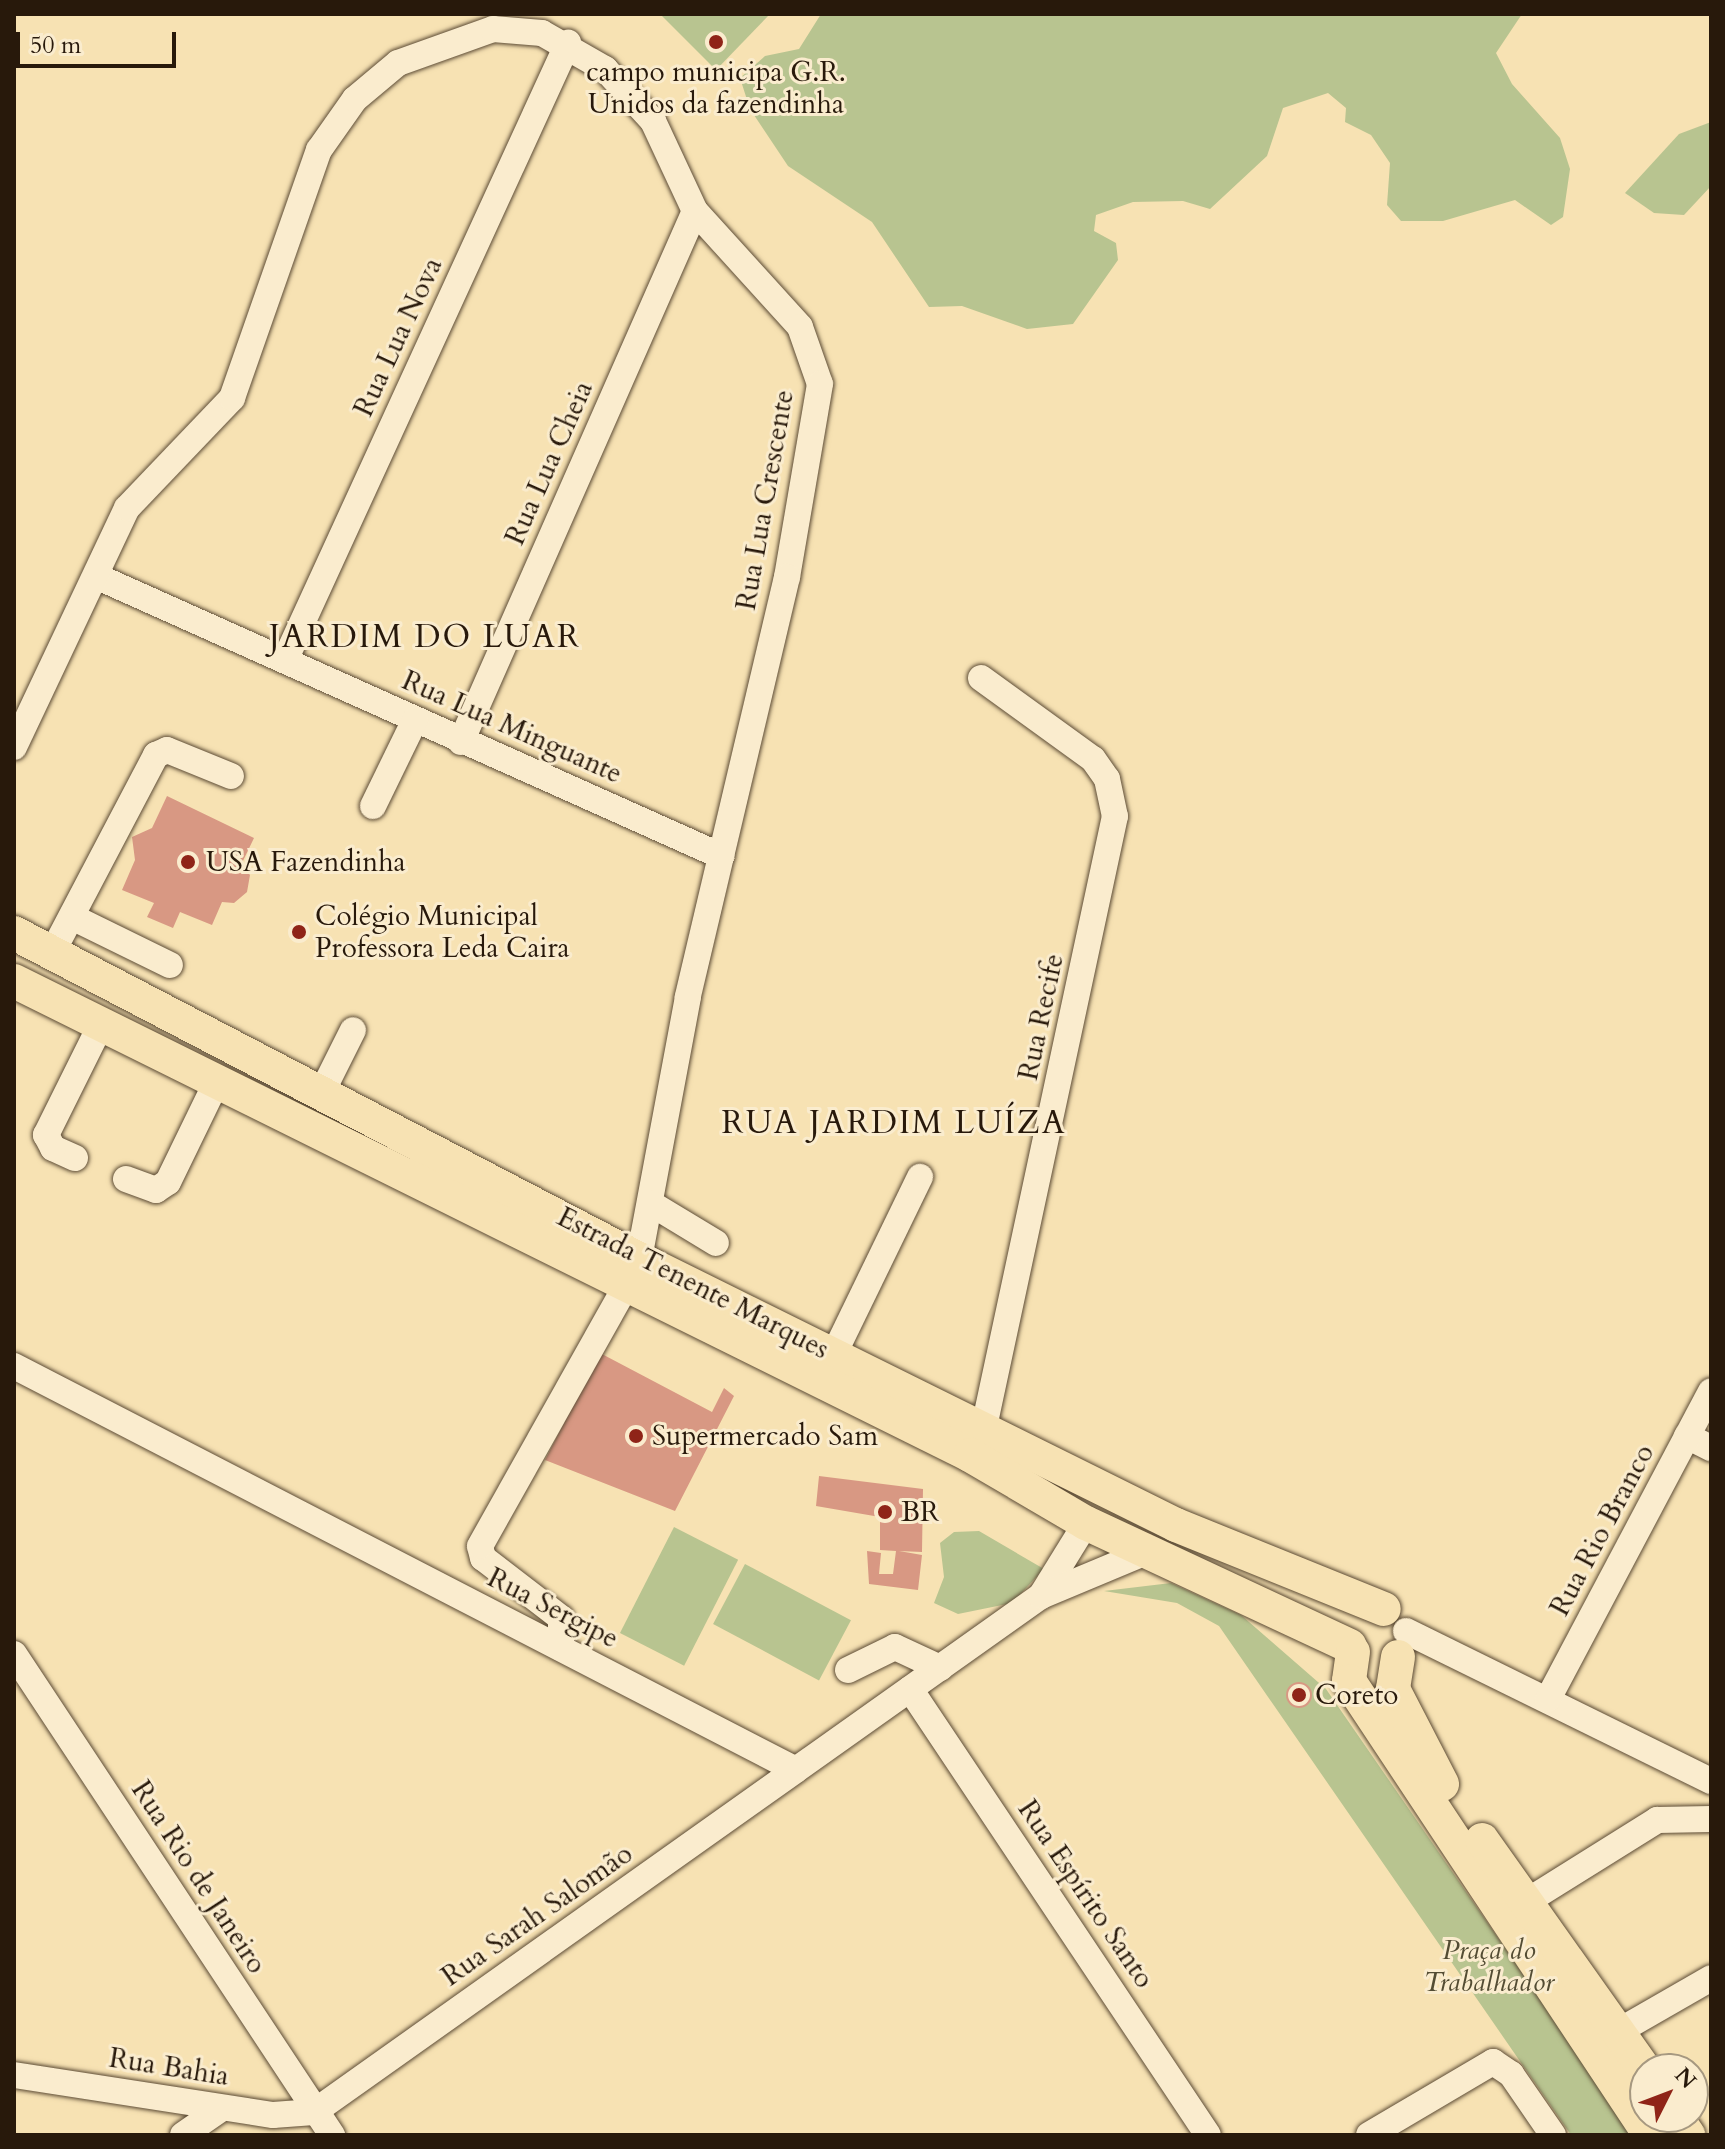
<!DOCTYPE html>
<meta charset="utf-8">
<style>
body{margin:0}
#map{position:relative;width:1725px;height:2149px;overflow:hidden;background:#f7e2b3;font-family:Cardo,serif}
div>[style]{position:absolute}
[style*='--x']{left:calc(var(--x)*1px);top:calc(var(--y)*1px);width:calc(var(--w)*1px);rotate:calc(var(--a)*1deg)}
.green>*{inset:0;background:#b8c490;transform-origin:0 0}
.building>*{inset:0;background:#d89883}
.round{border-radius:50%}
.roads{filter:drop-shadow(0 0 2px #5c4b35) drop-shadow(0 0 2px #5c4b35)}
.minor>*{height:26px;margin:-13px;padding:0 13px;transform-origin:13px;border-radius:13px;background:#faecce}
.major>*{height:34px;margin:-17px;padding:0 17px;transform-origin:17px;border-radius:17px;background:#f7e2b3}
.dots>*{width:22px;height:22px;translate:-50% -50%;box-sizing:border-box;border:4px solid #faecce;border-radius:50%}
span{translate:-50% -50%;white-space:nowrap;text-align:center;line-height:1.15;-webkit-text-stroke:6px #faecce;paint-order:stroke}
.poi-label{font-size:28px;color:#28190b}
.left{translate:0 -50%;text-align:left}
.street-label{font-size:28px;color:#28190b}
.park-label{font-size:28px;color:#534c33;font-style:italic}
.quarter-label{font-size:32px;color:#28190b;letter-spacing:2px}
.frame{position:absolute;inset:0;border:16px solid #28190b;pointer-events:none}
.north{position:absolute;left:1629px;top:2053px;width:80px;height:80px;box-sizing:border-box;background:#faecce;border:2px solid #a69880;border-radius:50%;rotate:48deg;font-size:22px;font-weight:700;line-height:32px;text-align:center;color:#28190b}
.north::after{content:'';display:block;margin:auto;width:28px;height:36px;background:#8f2418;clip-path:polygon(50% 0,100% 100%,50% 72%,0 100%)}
.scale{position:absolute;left:16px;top:32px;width:160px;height:36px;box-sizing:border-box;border:4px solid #28190b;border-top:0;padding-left:10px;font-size:24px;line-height:28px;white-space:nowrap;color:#28190b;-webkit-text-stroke:6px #faecce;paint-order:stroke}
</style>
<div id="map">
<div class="green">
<i style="clip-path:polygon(660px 14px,770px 14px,716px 70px)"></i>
<i style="clip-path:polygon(821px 14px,1522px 14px,1496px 53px,1512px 84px,1560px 138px,1570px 169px,1563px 217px,1551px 225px,1515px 200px,1443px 221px,1401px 221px,1387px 205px,1390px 163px,1371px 135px,1345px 122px,1346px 108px,1328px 93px,1283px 108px,1267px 156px,1210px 209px,1183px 201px,1133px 202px,1096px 215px,1094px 231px,1116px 243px,1118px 260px,1073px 324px,1027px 329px,962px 306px,929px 307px,872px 222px,788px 166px,750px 109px,740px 78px,765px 56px,799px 49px)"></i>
<i style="clip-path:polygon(1711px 122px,1711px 186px,1684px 215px,1654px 213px,1625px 193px,1679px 134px)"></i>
<i style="left:674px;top:1527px;width:72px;height:119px;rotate:27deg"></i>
<i style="clip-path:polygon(979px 1531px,1044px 1569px,1012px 1603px,958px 1614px,934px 1603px,944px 1577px,940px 1543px,954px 1532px)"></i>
<i style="left:745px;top:1564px;width:120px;height:68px;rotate:28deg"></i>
<i style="clip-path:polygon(1171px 1583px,1241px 1615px,1326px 1689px,1634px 2135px,1571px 2135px,1219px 1626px,1177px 1603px,1104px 1591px)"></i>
</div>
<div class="building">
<i style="clip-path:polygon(167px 796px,254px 838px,241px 865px,250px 875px,247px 892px,234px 903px,222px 902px,212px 925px,180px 912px,173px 928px,147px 917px,154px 903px,122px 890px,135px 860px,132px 837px,152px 828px)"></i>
<i style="clip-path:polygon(600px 1353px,712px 1412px,724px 1388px,734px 1396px,675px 1511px,545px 1460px)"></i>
<i style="clip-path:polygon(819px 1476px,923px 1489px,922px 1552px,899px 1551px,922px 1555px,918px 1590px,869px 1584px,867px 1551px,881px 1553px,879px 1574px,893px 1574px,896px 1551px,880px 1550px,880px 1517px,816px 1506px)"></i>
<i class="round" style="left:1286px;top:1682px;width:26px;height:26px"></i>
</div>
<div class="roads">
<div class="minor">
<i style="--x:98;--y:577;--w:683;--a:24.12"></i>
<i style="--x:286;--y:658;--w:677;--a:-65.37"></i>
<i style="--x:981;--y:678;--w:138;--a:35.9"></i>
<i style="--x:1093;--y:759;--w:24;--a:55"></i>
<i style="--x:1107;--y:779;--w:38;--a:78"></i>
<i style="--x:1115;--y:816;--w:625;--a:102.1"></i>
<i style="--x:461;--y:742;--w:580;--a:-66.22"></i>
<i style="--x:14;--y:747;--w:264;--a:-64.7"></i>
<i style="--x:127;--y:508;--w:152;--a:-46.3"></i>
<i style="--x:232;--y:398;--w:263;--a:-70.7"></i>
<i style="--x:319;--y:150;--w:62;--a:-54.8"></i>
<i style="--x:355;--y:99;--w:56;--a:-39.9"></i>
<i style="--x:398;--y:63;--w:101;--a:-19.7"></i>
<i style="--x:493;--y:29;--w:49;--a:4.7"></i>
<i style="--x:542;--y:33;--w:73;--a:29.7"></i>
<i style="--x:605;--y:69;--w:71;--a:47.3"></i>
<i style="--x:653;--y:121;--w:99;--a:65"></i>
<i style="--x:695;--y:211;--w:156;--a:47.8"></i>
<i style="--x:800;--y:327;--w:60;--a:70.7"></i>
<i style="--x:820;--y:384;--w:196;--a:99.7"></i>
<i style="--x:787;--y:577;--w:432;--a:103.3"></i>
<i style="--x:688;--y:997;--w:267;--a:100.6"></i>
<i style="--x:373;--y:806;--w:96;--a:-64"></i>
<i style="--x:72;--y:917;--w:109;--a:26.1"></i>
<i style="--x:52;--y:953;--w:224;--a:-62.3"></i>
<i style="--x:156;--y:755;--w:12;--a:-24"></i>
<i style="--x:167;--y:750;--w:69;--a:22.1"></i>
<i style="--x:322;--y:1092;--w:69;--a:-63.4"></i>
<i style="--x:75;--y:1158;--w:24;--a:-156"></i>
<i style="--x:53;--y:1148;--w:15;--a:-118"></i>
<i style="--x:46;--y:1135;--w:124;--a:-63.6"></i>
<i style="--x:126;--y:1179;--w:32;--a:20"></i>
<i style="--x:156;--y:1190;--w:14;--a:-34"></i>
<i style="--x:168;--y:1182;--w:112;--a:-64.1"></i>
<i style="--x:650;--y:1203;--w:77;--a:31.2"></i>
<i style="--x:834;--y:1354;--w:197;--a:-64.1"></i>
<i style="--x:14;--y:1366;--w:880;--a:27.32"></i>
<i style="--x:1687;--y:1436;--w:27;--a:27"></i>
<i style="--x:1041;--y:1596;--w:86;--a:-58.3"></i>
<i style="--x:1406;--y:1631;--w:340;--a:26.2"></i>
<i style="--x:561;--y:1648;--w:30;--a:-90"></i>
<i style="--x:561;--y:1618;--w:98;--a:-142.4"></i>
<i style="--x:483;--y:1558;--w:12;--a:-104"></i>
<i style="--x:480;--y:1546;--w:298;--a:-60.7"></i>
<i style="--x:14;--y:1654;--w:577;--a:56.53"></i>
<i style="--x:848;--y:1670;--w:52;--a:-26.1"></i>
<i style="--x:895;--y:1647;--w:50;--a:25"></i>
<i style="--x:910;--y:1689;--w:536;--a:56.25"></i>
<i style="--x:1548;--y:1699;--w:348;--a:-62.1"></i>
<i style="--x:1526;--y:1902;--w:155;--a:-32"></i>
<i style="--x:1657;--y:1820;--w:54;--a:-1.1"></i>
<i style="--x:1619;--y:2031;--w:106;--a:-29.9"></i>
<i style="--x:14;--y:2075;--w:262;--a:8.8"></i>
<i style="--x:273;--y:2115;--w:41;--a:-4.2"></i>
<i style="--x:314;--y:2112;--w:892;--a:-35.37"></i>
<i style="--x:1041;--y:1596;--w:114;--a:-22.7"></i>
<i style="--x:183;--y:2135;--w:47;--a:-34.7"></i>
<i style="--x:1369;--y:2135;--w:144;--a:-30.5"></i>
<i style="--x:1493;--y:2062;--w:22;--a:34"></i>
<i style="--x:1511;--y:2074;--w:74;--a:55.5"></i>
</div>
<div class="major">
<i style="--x:14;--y:933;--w:705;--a:27.55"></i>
<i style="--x:639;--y:1259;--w:599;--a:26.35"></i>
<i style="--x:1176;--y:1525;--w:224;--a:22"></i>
<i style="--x:14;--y:981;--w:1067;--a:26.37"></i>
<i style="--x:970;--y:1455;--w:134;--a:30.4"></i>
<i style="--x:1086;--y:1523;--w:291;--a:25"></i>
<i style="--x:1353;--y:1652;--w:29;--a:98"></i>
<i style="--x:1349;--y:1681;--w:545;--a:56.46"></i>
<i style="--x:1398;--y:1657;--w:32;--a:99"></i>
<i style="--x:1393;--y:1689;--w:107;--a:62.7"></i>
<i style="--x:1482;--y:1840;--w:282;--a:54.7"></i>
<i style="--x:1676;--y:2117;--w:22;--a:56"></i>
</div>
</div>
<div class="dots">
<i style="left:716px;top:42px;background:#8f2418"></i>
<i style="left:188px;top:862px;background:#8f2418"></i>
<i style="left:299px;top:932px;background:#8f2418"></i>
<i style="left:636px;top:1436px;background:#8f2418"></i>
<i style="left:885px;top:1512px;background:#8f2418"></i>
<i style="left:1299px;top:1695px;background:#8f2418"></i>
</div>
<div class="poi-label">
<span style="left:716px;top:88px">campo municipa G.R.<br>Unidos da fazendinha</span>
<span class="left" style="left:206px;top:862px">USA Fazendinha</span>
<span class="left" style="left:315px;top:932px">Colégio Municipal<br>Professora Leda Caira</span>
<span class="left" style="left:652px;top:1436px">Supermercado Sam</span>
<span class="left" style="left:901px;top:1512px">BR</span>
<span class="left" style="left:1315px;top:1695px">Coreto</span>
</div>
<div class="street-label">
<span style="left:398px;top:337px;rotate:-65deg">Rua Lua Nova</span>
<span style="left:549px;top:463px;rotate:-66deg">Rua Lua Cheia</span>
<span style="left:765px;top:500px;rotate:-80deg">Rua Lua Crescente</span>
<span style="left:512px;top:727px;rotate:24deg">Rua Lua Minguante</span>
<span style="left:1041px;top:1017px;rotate:-78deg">Rua Recife</span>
<span style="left:693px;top:1283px;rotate:27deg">Estrada Tenente Marques</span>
<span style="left:1602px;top:1530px;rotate:-62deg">Rua Rio Branco</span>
<span style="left:553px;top:1608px;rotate:27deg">Rua Sergipe</span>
<span style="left:199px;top:1877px;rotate:57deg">Rua Rio de Janeiro</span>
<span style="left:1086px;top:1894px;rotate:56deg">Rua Espírito Santo</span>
<span style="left:537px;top:1915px;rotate:-35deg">Rua Sarah Salomão</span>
<span style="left:169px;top:2067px;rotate:9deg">Rua Bahia</span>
</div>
<div class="park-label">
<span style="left:1489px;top:1966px">Praça do<br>Trabalhador</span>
</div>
<div class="quarter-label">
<span style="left:425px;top:637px">JARDIM DO LUAR</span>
<span style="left:894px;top:1123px">RUA JARDIM LUÍZA</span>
</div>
<div class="frame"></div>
<div class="north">N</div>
<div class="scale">50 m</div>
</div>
